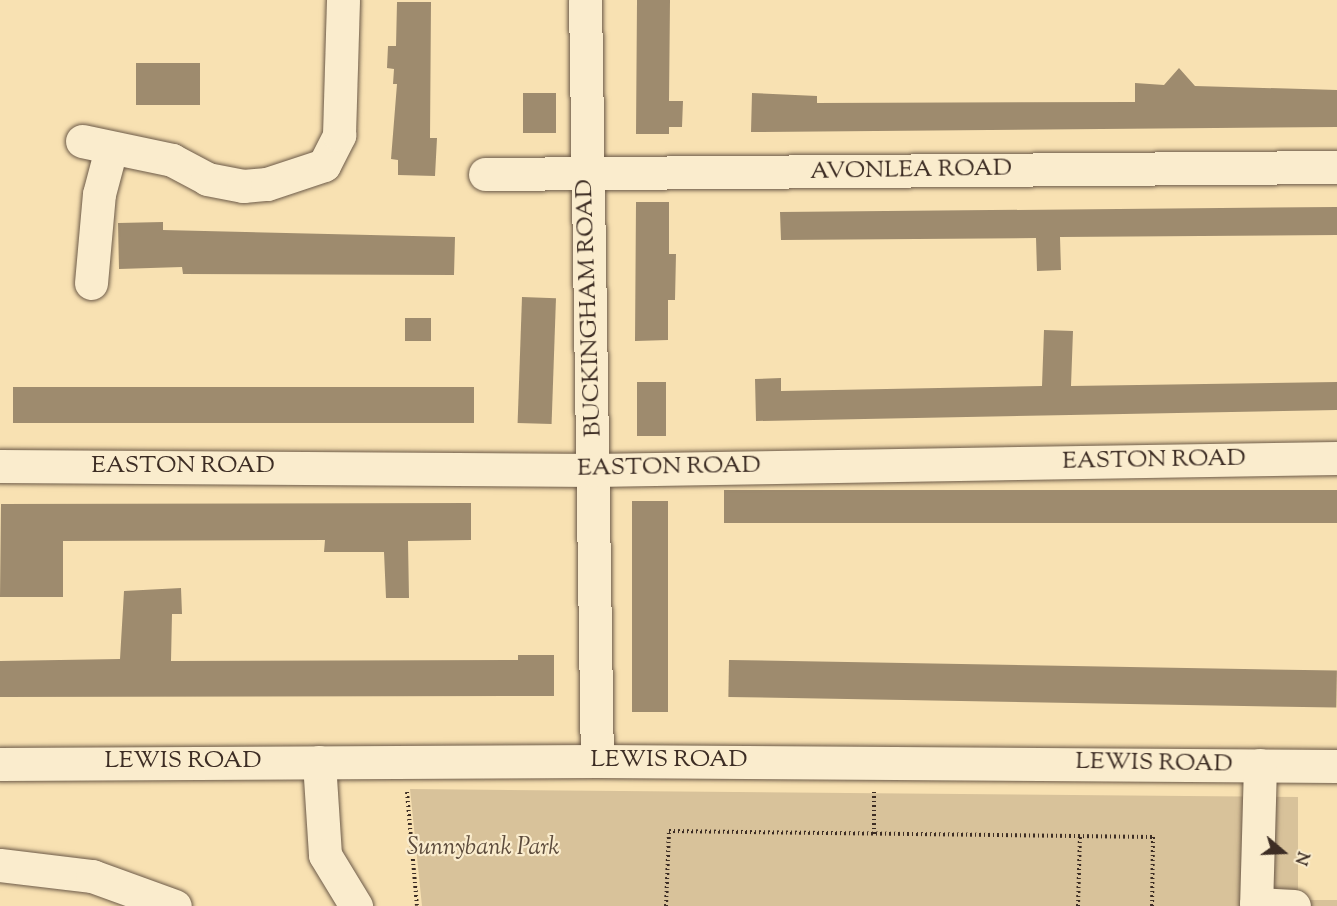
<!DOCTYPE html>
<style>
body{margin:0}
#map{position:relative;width:1337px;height:906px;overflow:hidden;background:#f8e1b2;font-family:"Sorts Mill Goudy",serif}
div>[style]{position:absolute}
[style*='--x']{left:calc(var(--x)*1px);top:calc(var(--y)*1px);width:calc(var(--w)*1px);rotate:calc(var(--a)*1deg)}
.green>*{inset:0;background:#d8c29a}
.building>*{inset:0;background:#9e8b6e;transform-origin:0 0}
.path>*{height:4px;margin-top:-2px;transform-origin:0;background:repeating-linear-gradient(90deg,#3d2d24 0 1.5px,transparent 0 4.5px)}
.roads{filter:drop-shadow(0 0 2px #6c5a48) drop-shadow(0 0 2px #6c5a48)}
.minor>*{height:33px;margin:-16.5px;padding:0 16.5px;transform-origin:16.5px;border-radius:16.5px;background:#faeccd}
span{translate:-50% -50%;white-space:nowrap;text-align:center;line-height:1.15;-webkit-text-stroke:4.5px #faeccd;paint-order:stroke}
.street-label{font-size:24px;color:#3d2d24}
.park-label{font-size:24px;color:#5c4b3c;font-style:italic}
.north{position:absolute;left:1253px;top:822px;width:60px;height:60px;-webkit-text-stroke:4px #faeccd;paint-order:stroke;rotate:109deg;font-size:16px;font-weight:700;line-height:24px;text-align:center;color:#3d2d24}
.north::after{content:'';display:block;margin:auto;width:21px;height:27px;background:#3d2d24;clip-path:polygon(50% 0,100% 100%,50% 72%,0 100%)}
</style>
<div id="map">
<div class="green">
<i style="clip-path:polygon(410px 789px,1298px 797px,1298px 900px,1337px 900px,1337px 906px,422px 906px)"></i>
</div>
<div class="building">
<i style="clip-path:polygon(637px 0,670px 0,669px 101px,683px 101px,682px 127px,669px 127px,669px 134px,636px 134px)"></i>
<i style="clip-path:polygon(397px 2px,431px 2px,430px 138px,437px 138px,435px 176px,398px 175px,398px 160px,391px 159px,397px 84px,393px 84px,394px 69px,387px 68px,388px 46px,396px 46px)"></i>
<i style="left:200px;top:63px;width:42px;height:64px;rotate:90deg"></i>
<i style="clip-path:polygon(1179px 68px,1195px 86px,1337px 90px,1337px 127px,751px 132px,752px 93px,817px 96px,817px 103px,1135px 102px,1135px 83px,1164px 85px)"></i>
<i style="left:523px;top:93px;width:33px;height:40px"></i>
<i style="clip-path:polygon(636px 202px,669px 202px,669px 254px,676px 254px,675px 300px,668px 300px,668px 340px,635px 341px)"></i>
<i style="clip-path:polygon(1337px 207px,1337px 235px,1060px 237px,1061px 270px,1037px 271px,1036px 238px,781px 240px,780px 212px)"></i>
<i style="clip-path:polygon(163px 222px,163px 230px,455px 237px,454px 275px,183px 274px,182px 267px,119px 269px,118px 223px)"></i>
<i style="left:522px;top:297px;width:34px;height:126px;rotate:2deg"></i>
<i style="left:405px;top:318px;width:26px;height:23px"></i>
<i style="clip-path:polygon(1044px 330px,1073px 331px,1071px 386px,1337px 382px,1337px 410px,756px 421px,755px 379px,781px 378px,781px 391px,1042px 386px)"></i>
<i style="left:666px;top:382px;width:54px;height:29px;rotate:90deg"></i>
<i style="left:13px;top:387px;width:461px;height:36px"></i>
<i style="left:1337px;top:490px;width:33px;height:613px;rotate:90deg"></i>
<i style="left:632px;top:501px;width:36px;height:211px"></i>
<i style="clip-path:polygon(471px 503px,471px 540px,408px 541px,409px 598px,386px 598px,384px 552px,324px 552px,325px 540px,63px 541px,63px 597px,0 597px,1px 504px)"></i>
<i style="clip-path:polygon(181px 588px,182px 614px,172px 614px,171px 661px,518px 660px,518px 655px,554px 655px,554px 696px,0 697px,0 661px,120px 659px,124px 591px)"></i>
<i style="left:729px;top:660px;width:608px;height:37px;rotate:1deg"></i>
</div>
<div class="path">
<i style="--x:407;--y:792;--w:114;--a:85"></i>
<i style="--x:874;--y:792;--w:42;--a:90"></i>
<i style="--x:666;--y:906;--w:75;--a:-87.7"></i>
<i style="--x:669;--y:831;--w:484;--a:0.7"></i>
<i style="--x:1153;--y:837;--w:69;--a:90.8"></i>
<i style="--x:1078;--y:906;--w:70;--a:-88.4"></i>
</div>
<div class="roads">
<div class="minor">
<i style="--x:585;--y:0;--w:761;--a:89.1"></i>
<i style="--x:82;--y:141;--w:92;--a:11.9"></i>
<i style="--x:172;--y:160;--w:40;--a:28"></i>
<i style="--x:207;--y:179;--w:37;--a:11"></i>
<i style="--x:243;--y:186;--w:24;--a:-5"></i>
<i style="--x:267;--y:184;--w:60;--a:-18.4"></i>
<i style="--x:324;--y:165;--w:34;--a:-63"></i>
<i style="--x:339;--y:135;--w:135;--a:-88.3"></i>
<i style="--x:485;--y:174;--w:852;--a:-0.47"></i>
<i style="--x:91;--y:283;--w:89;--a:-84.9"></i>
<i style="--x:99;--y:194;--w:47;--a:-75.1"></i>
<i style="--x:0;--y:466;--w:594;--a:0.39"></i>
<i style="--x:594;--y:470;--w:743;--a:-0.93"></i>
<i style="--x:319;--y:762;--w:93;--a:86.3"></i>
<i style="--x:325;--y:855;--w:60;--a:58.7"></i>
<i style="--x:0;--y:764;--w:597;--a:-0.29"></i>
<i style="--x:597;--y:761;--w:740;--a:0.39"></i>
<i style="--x:1260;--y:765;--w:139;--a:91.6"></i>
<i style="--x:1256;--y:904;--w:38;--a:3"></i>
<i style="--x:0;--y:865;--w:93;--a:6.8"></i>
<i style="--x:92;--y:876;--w:88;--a:19.9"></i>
</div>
</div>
<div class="street-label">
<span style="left:911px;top:171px;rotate:-1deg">AVONLEA ROAD</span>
<span style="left:590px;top:308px;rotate:-92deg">BUCKINGHAM ROAD</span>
<span style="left:1154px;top:461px;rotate:-1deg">EASTON ROAD</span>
<span style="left:183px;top:467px">EASTON ROAD</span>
<span style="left:669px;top:468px;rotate:-1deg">EASTON ROAD</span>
<span style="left:669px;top:761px">LEWIS ROAD</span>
<span style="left:183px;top:762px">LEWIS ROAD</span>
<span style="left:1154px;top:764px;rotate:1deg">LEWIS ROAD</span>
</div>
<div class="park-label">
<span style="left:483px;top:849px">Sunnybank Park</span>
</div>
<div class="north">N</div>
</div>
